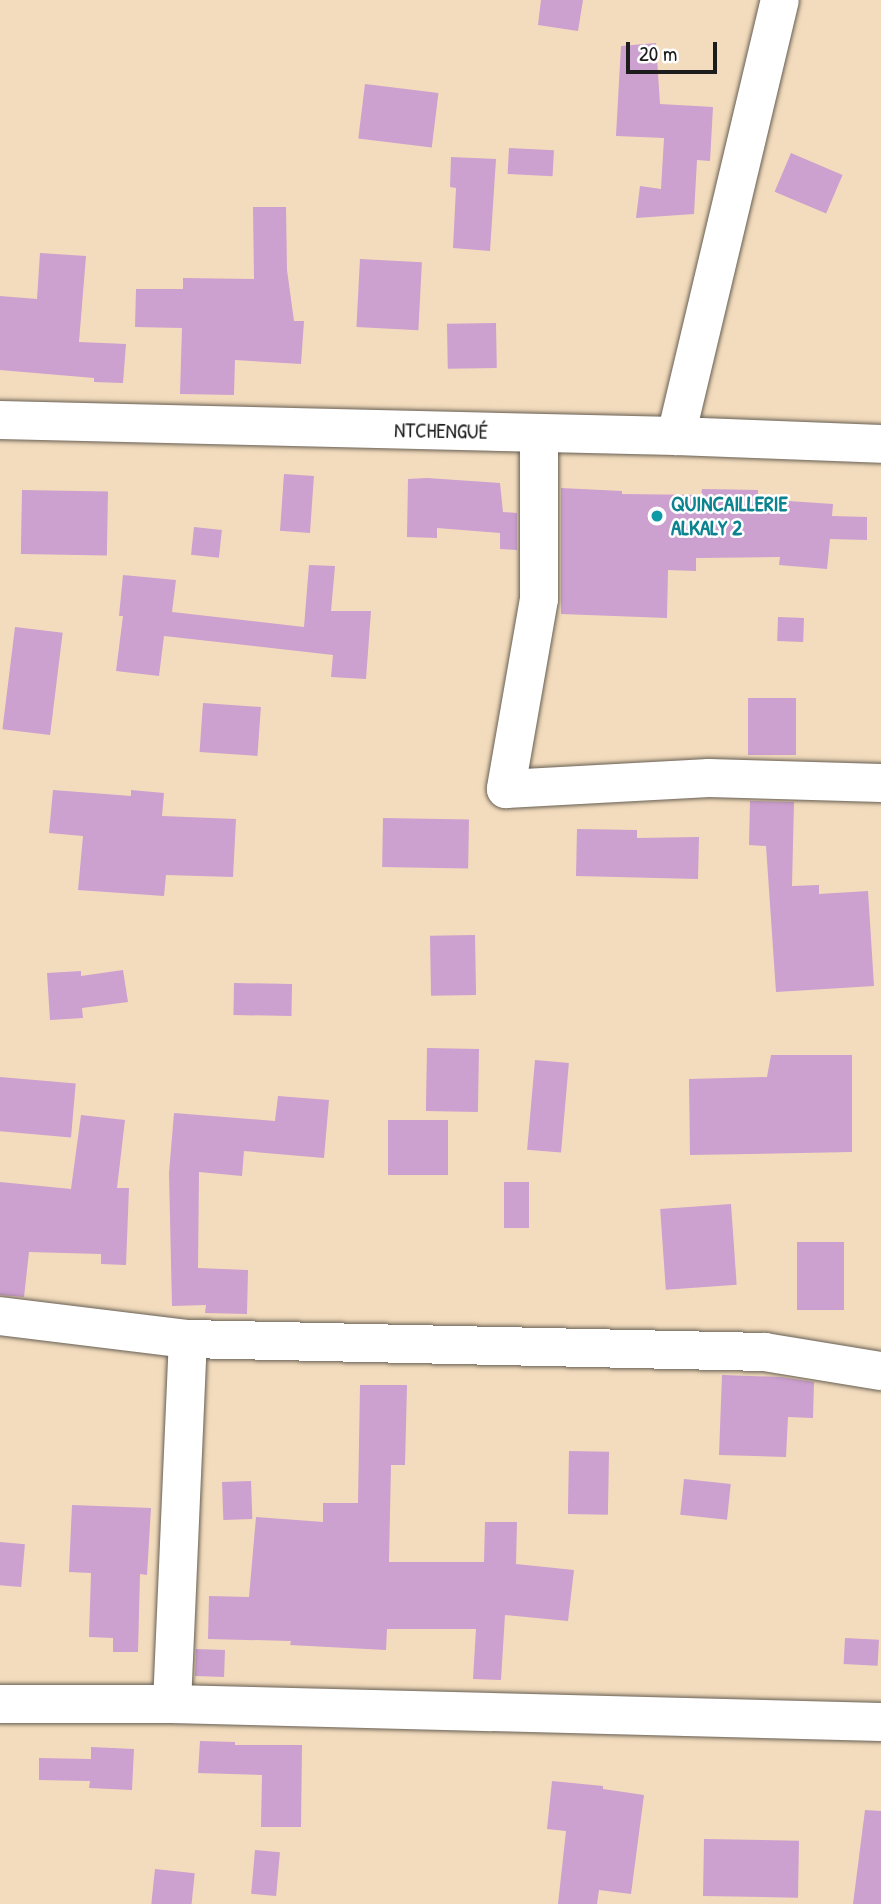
<!DOCTYPE html>
<meta charset="utf-8">
<style>
body{margin:0}
#map{position:relative;width:881px;height:1904px;overflow:hidden;background:#f3dcbd;font-family:"Patrick Hand",sans-serif}
div>[style]{position:absolute}
[style*='--x']{left:calc(var(--x)*1px);top:calc(var(--y)*1px);width:calc(var(--w)*1px);rotate:calc(var(--a)*1deg)}
.building>*{inset:0;background:#cca0cf;transform-origin:0 0}
.roads{filter:drop-shadow(0 0 2px #675f54) drop-shadow(0 0 2px #675f54)}
.minor>*{height:38px;margin:-19px;padding:0 19px;transform-origin:19px;border-radius:19px;background:#fff}
.major>*{height:38px;margin:-19px;padding:0 19px;transform-origin:19px;border-radius:19px;background:#fff}
.dots>*{width:19px;height:19px;translate:-50% -50%;box-sizing:border-box;border:4px solid #fff;border-radius:50%}
span{translate:-50% -50%;white-space:nowrap;text-align:center;line-height:1.15;-webkit-text-stroke:5px #fff;paint-order:stroke}
.street-label{font-size:21px;color:#1c1c1c}
.culture-label{font-size:21px;color:#0d838f;font-weight:700}
.left{translate:0 -50%;text-align:left}
.scale{position:absolute;left:626px;top:42px;width:91px;height:32px;box-sizing:border-box;border:4px solid #1c1c1c;border-top:0;padding-left:9px;font-size:21px;line-height:24px;white-space:nowrap;color:#1c1c1c;-webkit-text-stroke:5px #fff;paint-order:stroke}
</style>
<div id="map">
<div class="building">
<i style="clip-path:polygon(541px 0,583px 0,578px 31px,538px 25px)"></i>
<i style="clip-path:polygon(656px 43px,660px 104px,713px 107px,710px 161px,697px 160px,694px 214px,636px 218px,640px 186px,661px 189px,664px 138px,616px 136px,621px 46px)"></i>
<i style="left:365px;top:84px;width:74px;height:55px;rotate:7deg"></i>
<i style="left:509px;top:148px;width:45px;height:26px;rotate:3deg"></i>
<i style="left:791px;top:153px;width:56px;height:42px;rotate:23deg"></i>
<i style="clip-path:polygon(451px 157px,496px 159px,490px 251px,453px 248px,456px 188px,450px 187px)"></i>
<i style="clip-path:polygon(253px 207px,286px 207px,287px 270px,294px 321px,304px 321px,301px 364px,235px 360px,234px 395px,180px 394px,182px 328px,135px 327px,136px 289px,183px 289px,183px 278px,254px 279px)"></i>
<i style="clip-path:polygon(40px 253px,86px 256px,79px 342px,126px 344px,123px 383px,94px 382px,94px 378px,0 370px,0 296px,37px 299px)"></i>
<i style="left:360px;top:259px;width:62px;height:68px;rotate:3deg"></i>
<i style="left:496px;top:323px;width:45px;height:49px;rotate:89deg"></i>
<i style="left:284px;top:474px;width:30px;height:57px;rotate:4deg"></i>
<i style="clip-path:polygon(427px 478px,500px 483px,503px 512px,517px 513px,517px 550px,500px 549px,500px 533px,437px 528px,437px 538px,407px 537px,408px 479px)"></i>
<i style="clip-path:polygon(561px 488px,622px 491px,622px 494px,701px 495px,702px 489px,758px 490px,758px 499px,833px 504px,832px 516px,867px 517px,867px 540px,830px 539px,827px 569px,779px 565px,780px 557px,696px 558px,696px 571px,668px 570px,667px 618px,561px 614px)"></i>
<i style="left:22px;top:490px;width:86px;height:64px;rotate:1deg"></i>
<i style="left:194px;top:527px;width:28px;height:28px;rotate:6deg"></i>
<i style="clip-path:polygon(309px 565px,335px 566px,331px 611px,371px 611px,366px 679px,331px 677px,333px 655px,164px 636px,159px 676px,116px 671px,123px 616px,119px 616px,123px 575px,176px 580px,172px 612px,304px 627px)"></i>
<i style="left:778px;top:617px;width:26px;height:24px;rotate:2deg"></i>
<i style="left:15px;top:627px;width:48px;height:103px;rotate:7deg"></i>
<i style="left:748px;top:698px;width:48px;height:57px"></i>
<i style="left:203px;top:703px;width:58px;height:49px;rotate:4deg"></i>
<i style="clip-path:polygon(53px 790px,131px 796px,131px 790px,164px 793px,162px 816px,236px 819px,233px 877px,166px 875px,164px 896px,78px 890px,83px 836px,49px 833px)"></i>
<i style="clip-path:polygon(750px 801px,794px 802px,792px 886px,819px 885px,819px 894px,868px 891px,874px 986px,776px 992px,766px 846px,749px 845px)"></i>
<i style="left:383px;top:818px;width:86px;height:49px;rotate:1deg"></i>
<i style="clip-path:polygon(577px 829px,637px 830px,637px 838px,699px 837px,698px 879px,576px 876px)"></i>
<i style="left:475px;top:935px;width:60px;height:45px;rotate:89deg"></i>
<i style="clip-path:polygon(123px 970px,128px 1002px,82px 1008px,83px 1018px,50px 1020px,47px 973px,81px 971px,81px 976px)"></i>
<i style="left:234px;top:983px;width:58px;height:32px;rotate:1deg"></i>
<i style="left:427px;top:1048px;width:52px;height:63px;rotate:1deg"></i>
<i style="clip-path:polygon(771px 1055px,852px 1055px,852px 1152px,690px 1155px,689px 1079px,767px 1077px)"></i>
<i style="left:535px;top:1060px;width:34px;height:90px;rotate:5deg"></i>
<i style="left:0;top:1077px;width:76px;height:54px;rotate:5deg"></i>
<i style="clip-path:polygon(278px 1096px,329px 1100px,324px 1158px,244px 1151px,242px 1176px,199px 1172px,198px 1268px,248px 1270px,247px 1314px,205px 1313px,206px 1305px,172px 1306px,169px 1173px,174px 1113px,275px 1121px)"></i>
<i style="clip-path:polygon(81px 1115px,125px 1120px,117px 1188px,129px 1188px,126px 1265px,101px 1264px,101px 1254px,29px 1252px,24px 1297px,0 1295px,0 1182px,71px 1189px)"></i>
<i style="left:388px;top:1120px;width:60px;height:55px"></i>
<i style="left:504px;top:1182px;width:25px;height:46px"></i>
<i style="left:731px;top:1204px;width:81px;height:71px;rotate:86deg"></i>
<i style="left:797px;top:1242px;width:47px;height:68px"></i>
<i style="clip-path:polygon(722px 1375px,781px 1377px,814px 1382px,813px 1418px,788px 1417px,786px 1457px,719px 1455px)"></i>
<i style="clip-path:polygon(360px 1385px,407px 1385px,405px 1465px,391px 1465px,389px 1562px,484px 1562px,485px 1522px,517px 1522px,516px 1564px,574px 1570px,568px 1621px,505px 1615px,501px 1680px,473px 1679px,476px 1629px,387px 1629px,386px 1650px,290px 1645px,291px 1641px,208px 1639px,209px 1596px,249px 1597px,256px 1517px,323px 1522px,323px 1503px,358px 1503px)"></i>
<i style="left:569px;top:1451px;width:40px;height:63px;rotate:1deg"></i>
<i style="left:684px;top:1479px;width:47px;height:36px;rotate:6deg"></i>
<i style="left:251px;top:1481px;width:38px;height:29px;rotate:88deg"></i>
<i style="clip-path:polygon(72px 1505px,151px 1508px,147px 1575px,140px 1574px,138px 1652px,113px 1652px,113px 1638px,89px 1637px,91px 1573px,69px 1572px)"></i>
<i style="left:0;top:1542px;width:25px;height:43px;rotate:5deg"></i>
<i style="left:845px;top:1638px;width:34px;height:26px;rotate:3deg"></i>
<i style="left:196px;top:1649px;width:29px;height:27px;rotate:2deg"></i>
<i style="clip-path:polygon(200px 1741px,235px 1742px,235px 1745px,302px 1745px,301px 1827px,261px 1827px,262px 1775px,198px 1773px)"></i>
<i style="clip-path:polygon(91px 1747px,134px 1749px,132px 1790px,89px 1788px,90px 1781px,39px 1780px,39px 1758px,91px 1759px)"></i>
<i style="clip-path:polygon(552px 1781px,603px 1786px,603px 1789px,644px 1795px,631px 1894px,599px 1890px,597px 1904px,558px 1904px,566px 1831px,547px 1829px)"></i>
<i style="clip-path:polygon(865px 1810px,881px 1811px,881px 1904px,853px 1904px)"></i>
<i style="left:704px;top:1839px;width:95px;height:57px;rotate:1deg"></i>
<i style="left:255px;top:1850px;width:25px;height:44px;rotate:5deg"></i>
<i style="left:155px;top:1869px;width:40px;height:35px;rotate:6deg"></i>
</div>
<div class="roads">
<div class="minor">
<i style="--x:539;--y:433;--w:166;--a:90"></i>
<i style="--x:539;--y:599;--w:193;--a:99.9"></i>
<i style="--x:506;--y:789;--w:203;--a:-3.1"></i>
<i style="--x:709;--y:778;--w:172;--a:1.7"></i>
<i style="--x:676;--y:436;--w:448;--a:-76.6"></i>
<i style="--x:0;--y:1316;--w:189;--a:7"></i>
<i style="--x:188;--y:1339;--w:577;--a:1.29"></i>
<i style="--x:765;--y:1352;--w:118;--a:9.3"></i>
<i style="--x:0;--y:1704;--w:172;--a:0"></i>
<i style="--x:172;--y:1704;--w:709;--a:1.45"></i>
<i style="--x:172;--y:1704;--w:365;--a:-87.5"></i>
</div>
<div class="major">
<i style="--x:0;--y:420;--w:676;--a:1.36"></i>
<i style="--x:676;--y:436;--w:205;--a:2.2"></i>
</div>
</div>
<div class="dots">
<i style="left:657px;top:516px;background:#0f9aa8"></i>
</div>
<div class="street-label">
<span style="left:441px;top:431px;rotate:1deg">NTCHENGUÉ</span>
</div>
<div class="culture-label">
<span class="left" style="left:671px;top:516px">QUINCAILLERIE<br>ALKALY 2</span>
</div>
<div class="scale">20 m</div>
</div>
